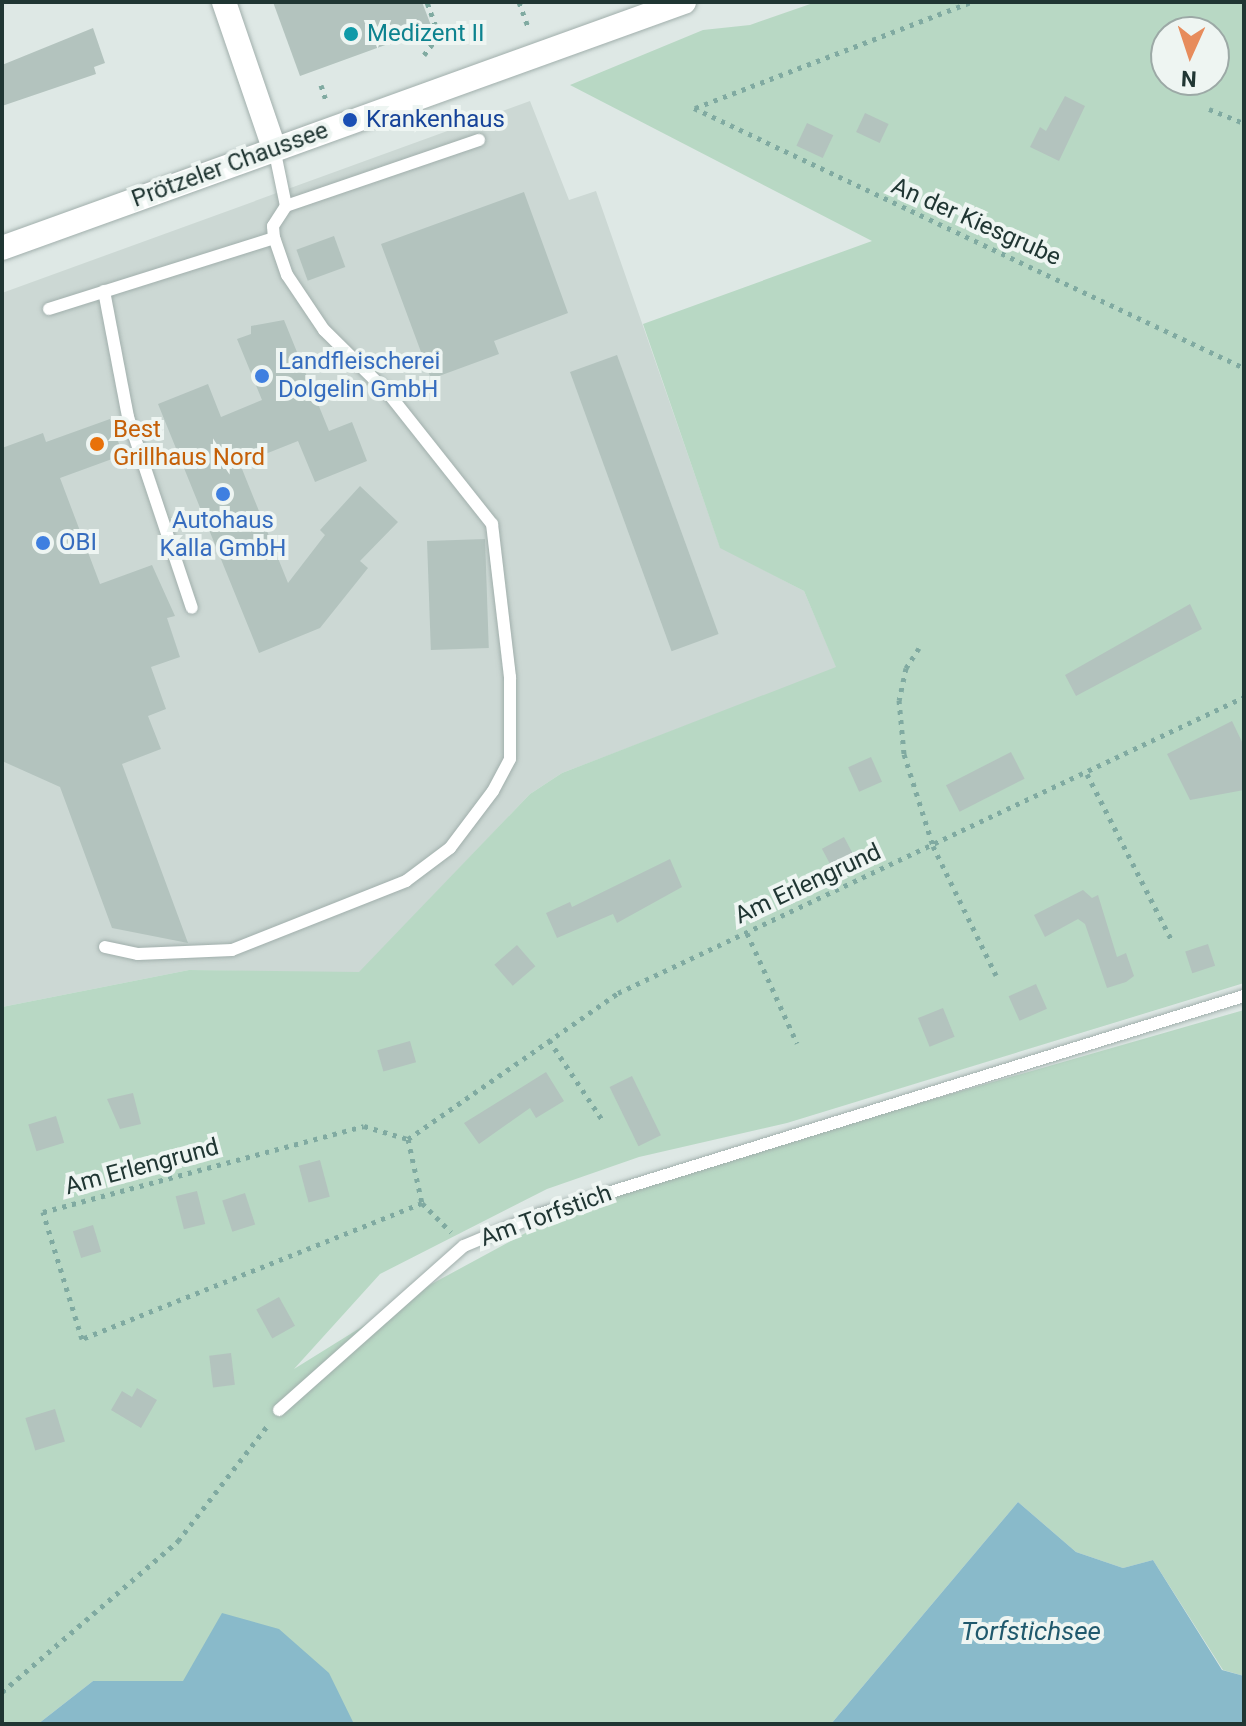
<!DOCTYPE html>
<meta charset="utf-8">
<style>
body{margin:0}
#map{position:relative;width:1246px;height:1726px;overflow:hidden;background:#dee8e5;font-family:Roboto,sans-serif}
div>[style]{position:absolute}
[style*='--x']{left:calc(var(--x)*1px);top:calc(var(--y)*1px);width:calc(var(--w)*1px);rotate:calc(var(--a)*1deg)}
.built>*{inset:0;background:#ccd8d4}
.green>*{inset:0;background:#b8d8c4}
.water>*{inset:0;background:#89baca}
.building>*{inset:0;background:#b3c3be;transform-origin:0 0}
.path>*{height:5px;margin-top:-2.5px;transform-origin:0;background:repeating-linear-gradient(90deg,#80aaa1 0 4px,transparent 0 10px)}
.roads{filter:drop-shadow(0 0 2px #a1afac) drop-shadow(0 0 2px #a1afac)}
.service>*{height:12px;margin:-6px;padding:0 6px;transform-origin:6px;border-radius:6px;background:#fff}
.tertiary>*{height:24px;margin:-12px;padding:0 12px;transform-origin:12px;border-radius:12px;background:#fff}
.secondary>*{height:24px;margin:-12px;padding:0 12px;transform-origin:12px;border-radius:12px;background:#fff}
.dots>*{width:22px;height:22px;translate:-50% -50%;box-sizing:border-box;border:4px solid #eef5f2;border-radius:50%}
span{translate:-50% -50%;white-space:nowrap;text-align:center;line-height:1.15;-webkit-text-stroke:8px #eef5f2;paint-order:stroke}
.culture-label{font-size:24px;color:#0d838f}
.left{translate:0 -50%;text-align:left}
.transit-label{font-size:24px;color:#164399}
.street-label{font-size:24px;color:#203633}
.shop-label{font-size:24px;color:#366cbe}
.food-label{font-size:24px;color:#c56008}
.water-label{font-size:26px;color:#20596d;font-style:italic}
.frame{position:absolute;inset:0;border:4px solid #203633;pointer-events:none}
.north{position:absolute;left:1150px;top:16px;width:80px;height:80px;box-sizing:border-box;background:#eef5f2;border:2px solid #9ca9a6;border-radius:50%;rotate:183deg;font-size:22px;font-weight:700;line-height:32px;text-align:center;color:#203633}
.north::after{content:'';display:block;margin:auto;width:28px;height:36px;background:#e78c5c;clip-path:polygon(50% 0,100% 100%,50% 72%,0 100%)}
</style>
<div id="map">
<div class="built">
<i style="clip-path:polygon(530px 101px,569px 200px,596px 191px,720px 547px,804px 591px,837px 668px,562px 773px,530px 794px,359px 973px,189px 970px,2px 1007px,2px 293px)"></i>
</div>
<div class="green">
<i style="clip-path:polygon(evenodd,816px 2px,1244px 2px,1244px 983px,787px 1123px,639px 1157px,547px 1189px,380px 1274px,294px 1369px,426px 1287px,592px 1197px,1244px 1010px,1244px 1676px,1223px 1670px,1153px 1560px,1123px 1568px,1076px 1552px,1018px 1502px,831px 1724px,317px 1724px,183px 1681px,93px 1681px,38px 1724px,2px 1724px,2px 1007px,189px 970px,359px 972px,530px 794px,562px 773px,836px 667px,804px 591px,720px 548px,643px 324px,872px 241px,570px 85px,703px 30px,750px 25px,816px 2px,1166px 32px,1214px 32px,1214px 80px,1166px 80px,1166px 32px)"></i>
</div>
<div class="water">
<i style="clip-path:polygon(1018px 1502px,1076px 1552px,1123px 1568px,1153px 1560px,1222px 1670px,1244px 1676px,1244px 1724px,831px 1724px)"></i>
<i style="clip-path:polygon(222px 1613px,279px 1629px,329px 1673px,354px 1724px,38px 1724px,93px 1681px,183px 1681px)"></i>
</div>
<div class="building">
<i style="clip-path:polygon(273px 2px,422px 2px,432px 28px,300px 76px)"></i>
<i style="clip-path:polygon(93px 28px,105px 63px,94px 67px,96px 74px,2px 106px,2px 65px)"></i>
<i style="clip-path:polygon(1065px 96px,1085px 106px,1059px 161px,1030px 147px,1040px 127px,1046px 131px)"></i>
<i style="left:865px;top:113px;width:26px;height:21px;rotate:25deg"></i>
<i style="left:807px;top:123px;width:29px;height:25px;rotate:25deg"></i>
<i style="clip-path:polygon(524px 192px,568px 313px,494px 341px,499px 354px,431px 379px,381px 244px)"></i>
<i style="left:334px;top:236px;width:33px;height:40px;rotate:70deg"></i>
<i style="clip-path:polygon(284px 320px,329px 431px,352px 422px,367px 461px,315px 482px,298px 441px,243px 463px,238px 459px,288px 583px,325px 535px,320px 530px,360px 486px,398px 522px,360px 561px,368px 568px,320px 628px,259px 653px,158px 404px,208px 384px,221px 417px,262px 400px,237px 339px,251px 334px,251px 326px)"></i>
<i style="left:617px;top:355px;width:297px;height:50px;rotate:70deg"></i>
<i style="clip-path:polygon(110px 419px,123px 455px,60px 478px,100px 584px,152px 565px,175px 616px,167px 618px,180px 657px,151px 667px,166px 709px,148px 716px,161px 749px,122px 764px,188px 943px,112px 928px,60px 787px,2px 761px,2px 448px,43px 433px,46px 442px)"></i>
<i style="left:485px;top:539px;width:109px;height:58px;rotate:88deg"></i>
<i style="clip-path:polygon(1190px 604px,1202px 629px,1076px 696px,1065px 675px)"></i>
<i style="clip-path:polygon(1232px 721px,1244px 746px,1244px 790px,1190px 800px,1167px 754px)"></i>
<i style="left:1011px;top:752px;width:30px;height:73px;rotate:63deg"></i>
<i style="left:871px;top:757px;width:27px;height:25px;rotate:66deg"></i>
<i style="left:844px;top:837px;width:24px;height:25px;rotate:62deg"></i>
<i style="clip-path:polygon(670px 859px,682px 887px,617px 923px,613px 914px,557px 938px,546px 913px,570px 902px,572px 907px)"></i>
<i style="clip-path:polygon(1083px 890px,1092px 898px,1098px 895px,1117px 957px,1126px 953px,1134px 976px,1126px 982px,1107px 988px,1085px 924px,1078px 919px,1045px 937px,1034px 915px)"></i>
<i style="left:1208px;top:944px;width:23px;height:24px;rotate:72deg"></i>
<i style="left:517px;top:945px;width:28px;height:30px;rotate:49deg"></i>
<i style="left:1036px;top:984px;width:27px;height:30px;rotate:66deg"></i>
<i style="left:943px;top:1008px;width:31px;height:27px;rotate:68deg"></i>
<i style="left:410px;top:1041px;width:22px;height:34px;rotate:74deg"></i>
<i style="clip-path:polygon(546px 1072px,564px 1101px,536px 1118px,530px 1108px,479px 1144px,464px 1123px)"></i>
<i style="left:632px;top:1076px;width:66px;height:25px;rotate:64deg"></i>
<i style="clip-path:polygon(133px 1093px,141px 1124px,120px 1129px,107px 1099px)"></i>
<i style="left:56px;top:1116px;width:28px;height:29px;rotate:73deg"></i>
<i style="left:320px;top:1160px;width:38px;height:22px;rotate:75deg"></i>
<i style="left:197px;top:1191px;width:34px;height:22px;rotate:76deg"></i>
<i style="left:245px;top:1193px;width:33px;height:24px;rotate:72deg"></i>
<i style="left:93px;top:1225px;width:28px;height:21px;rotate:73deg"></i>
<i style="left:279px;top:1297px;width:33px;height:26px;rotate:61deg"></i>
<i style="left:231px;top:1353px;width:32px;height:22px;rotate:83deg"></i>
<i style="clip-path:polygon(137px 1388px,157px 1400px,141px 1428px,111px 1410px,122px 1391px,132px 1397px)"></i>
<i style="left:55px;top:1409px;width:34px;height:31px;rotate:73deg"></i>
</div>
<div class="path">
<i style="--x:519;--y:2;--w:29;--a:70"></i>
<i style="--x:424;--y:55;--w:25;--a:-53"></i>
<i style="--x:439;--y:35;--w:35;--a:-110"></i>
<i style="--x:321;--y:85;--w:16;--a:72"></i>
<i style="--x:694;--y:108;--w:608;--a:25.3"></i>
<i style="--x:695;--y:108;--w:296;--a:-21"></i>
<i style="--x:1209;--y:109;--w:38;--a:22"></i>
<i style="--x:919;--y:648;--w:24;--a:123"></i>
<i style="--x:906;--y:668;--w:33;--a:102"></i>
<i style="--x:899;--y:700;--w:54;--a:84.7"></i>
<i style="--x:904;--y:754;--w:96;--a:72.5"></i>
<i style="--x:933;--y:846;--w:144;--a:64"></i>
<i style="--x:1087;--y:774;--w:185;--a:63"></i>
<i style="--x:747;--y:933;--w:121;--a:65.6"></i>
<i style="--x:549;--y:1040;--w:97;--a:56.3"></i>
<i style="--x:408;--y:1139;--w:256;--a:-34.8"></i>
<i style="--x:618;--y:993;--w:692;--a:-25.31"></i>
<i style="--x:422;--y:1203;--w:366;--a:158.2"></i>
<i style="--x:82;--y:1339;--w:133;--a:-107.1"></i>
<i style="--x:43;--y:1212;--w:332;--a:-15"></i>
<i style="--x:364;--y:1126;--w:46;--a:16.5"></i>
<i style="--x:408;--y:1139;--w:66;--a:77.7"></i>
<i style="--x:422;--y:1203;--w:41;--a:45"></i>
<i style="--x:2;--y:1692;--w:232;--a:-40.6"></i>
<i style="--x:178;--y:1541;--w:147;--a:-52.2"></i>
</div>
<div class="roads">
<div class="service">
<i style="--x:286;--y:206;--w:204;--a:-18.9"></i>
<i style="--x:104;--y:291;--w:128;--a:79.2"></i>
<i style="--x:128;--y:417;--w:201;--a:71.5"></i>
<i style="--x:49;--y:309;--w:236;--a:-17.5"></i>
<i style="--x:105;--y:947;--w:34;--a:12"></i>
<i style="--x:138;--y:954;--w:94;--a:-2.4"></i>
<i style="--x:232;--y:950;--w:187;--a:-21.6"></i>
<i style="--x:406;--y:881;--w:55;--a:-36.9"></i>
<i style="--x:450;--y:848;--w:71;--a:-53"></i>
<i style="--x:493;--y:791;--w:36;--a:-62"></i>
<i style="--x:510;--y:759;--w:82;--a:-90"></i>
<i style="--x:510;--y:677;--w:154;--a:-96.7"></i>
<i style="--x:492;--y:524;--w:166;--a:-128.4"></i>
<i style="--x:389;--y:394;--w:91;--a:-135.4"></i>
<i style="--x:324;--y:330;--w:66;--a:-123.9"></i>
<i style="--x:287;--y:275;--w:39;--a:-109"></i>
<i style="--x:274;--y:238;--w:12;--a:-95"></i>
<i style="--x:273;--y:226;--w:24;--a:-57"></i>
<i style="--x:286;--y:206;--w:59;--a:-101.7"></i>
<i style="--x:279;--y:1410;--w:247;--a:-41.6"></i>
<i style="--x:464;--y:1246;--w:82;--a:-22.8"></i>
<i style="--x:540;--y:1214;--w:737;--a:-17.21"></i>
</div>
<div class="tertiary">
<i style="--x:224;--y:2;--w:154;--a:71.1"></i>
</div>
<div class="secondary">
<i style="--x:2;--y:248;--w:725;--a:-19.83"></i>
</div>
</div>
<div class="dots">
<i style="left:351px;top:34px;background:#0f9aa8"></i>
<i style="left:350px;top:120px;background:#1a4fb4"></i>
<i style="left:262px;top:376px;background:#3f7fe0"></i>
<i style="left:97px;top:444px;background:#e8710a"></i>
<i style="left:223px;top:494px;background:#3f7fe0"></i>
<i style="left:43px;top:543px;background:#3f7fe0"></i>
</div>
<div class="culture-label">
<span class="left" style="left:367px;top:34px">Medizent II</span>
</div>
<div class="transit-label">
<span class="left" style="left:366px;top:120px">Krankenhaus</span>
</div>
<div class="street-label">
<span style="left:230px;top:165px;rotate:-20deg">Prötzeler Chaussee</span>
<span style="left:976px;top:222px;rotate:24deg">An der Kiesgrube</span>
<span style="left:808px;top:884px;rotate:-25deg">Am Erlengrund</span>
<span style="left:142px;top:1167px;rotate:-15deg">Am Erlengrund</span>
<span style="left:546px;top:1216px;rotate:-20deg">Am Torfstich</span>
</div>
<div class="shop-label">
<span class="left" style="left:278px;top:376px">Landfleischerei<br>Dolgelin GmbH</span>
<span style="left:223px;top:535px">Autohaus<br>Kalla GmbH</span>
<span class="left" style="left:59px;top:543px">OBI</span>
</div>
<div class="food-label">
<span class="left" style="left:113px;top:444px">Best<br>Grillhaus Nord</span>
</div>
<div class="water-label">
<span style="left:1031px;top:1632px">Torfstichsee</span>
</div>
<div class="frame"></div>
<div class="north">N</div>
</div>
